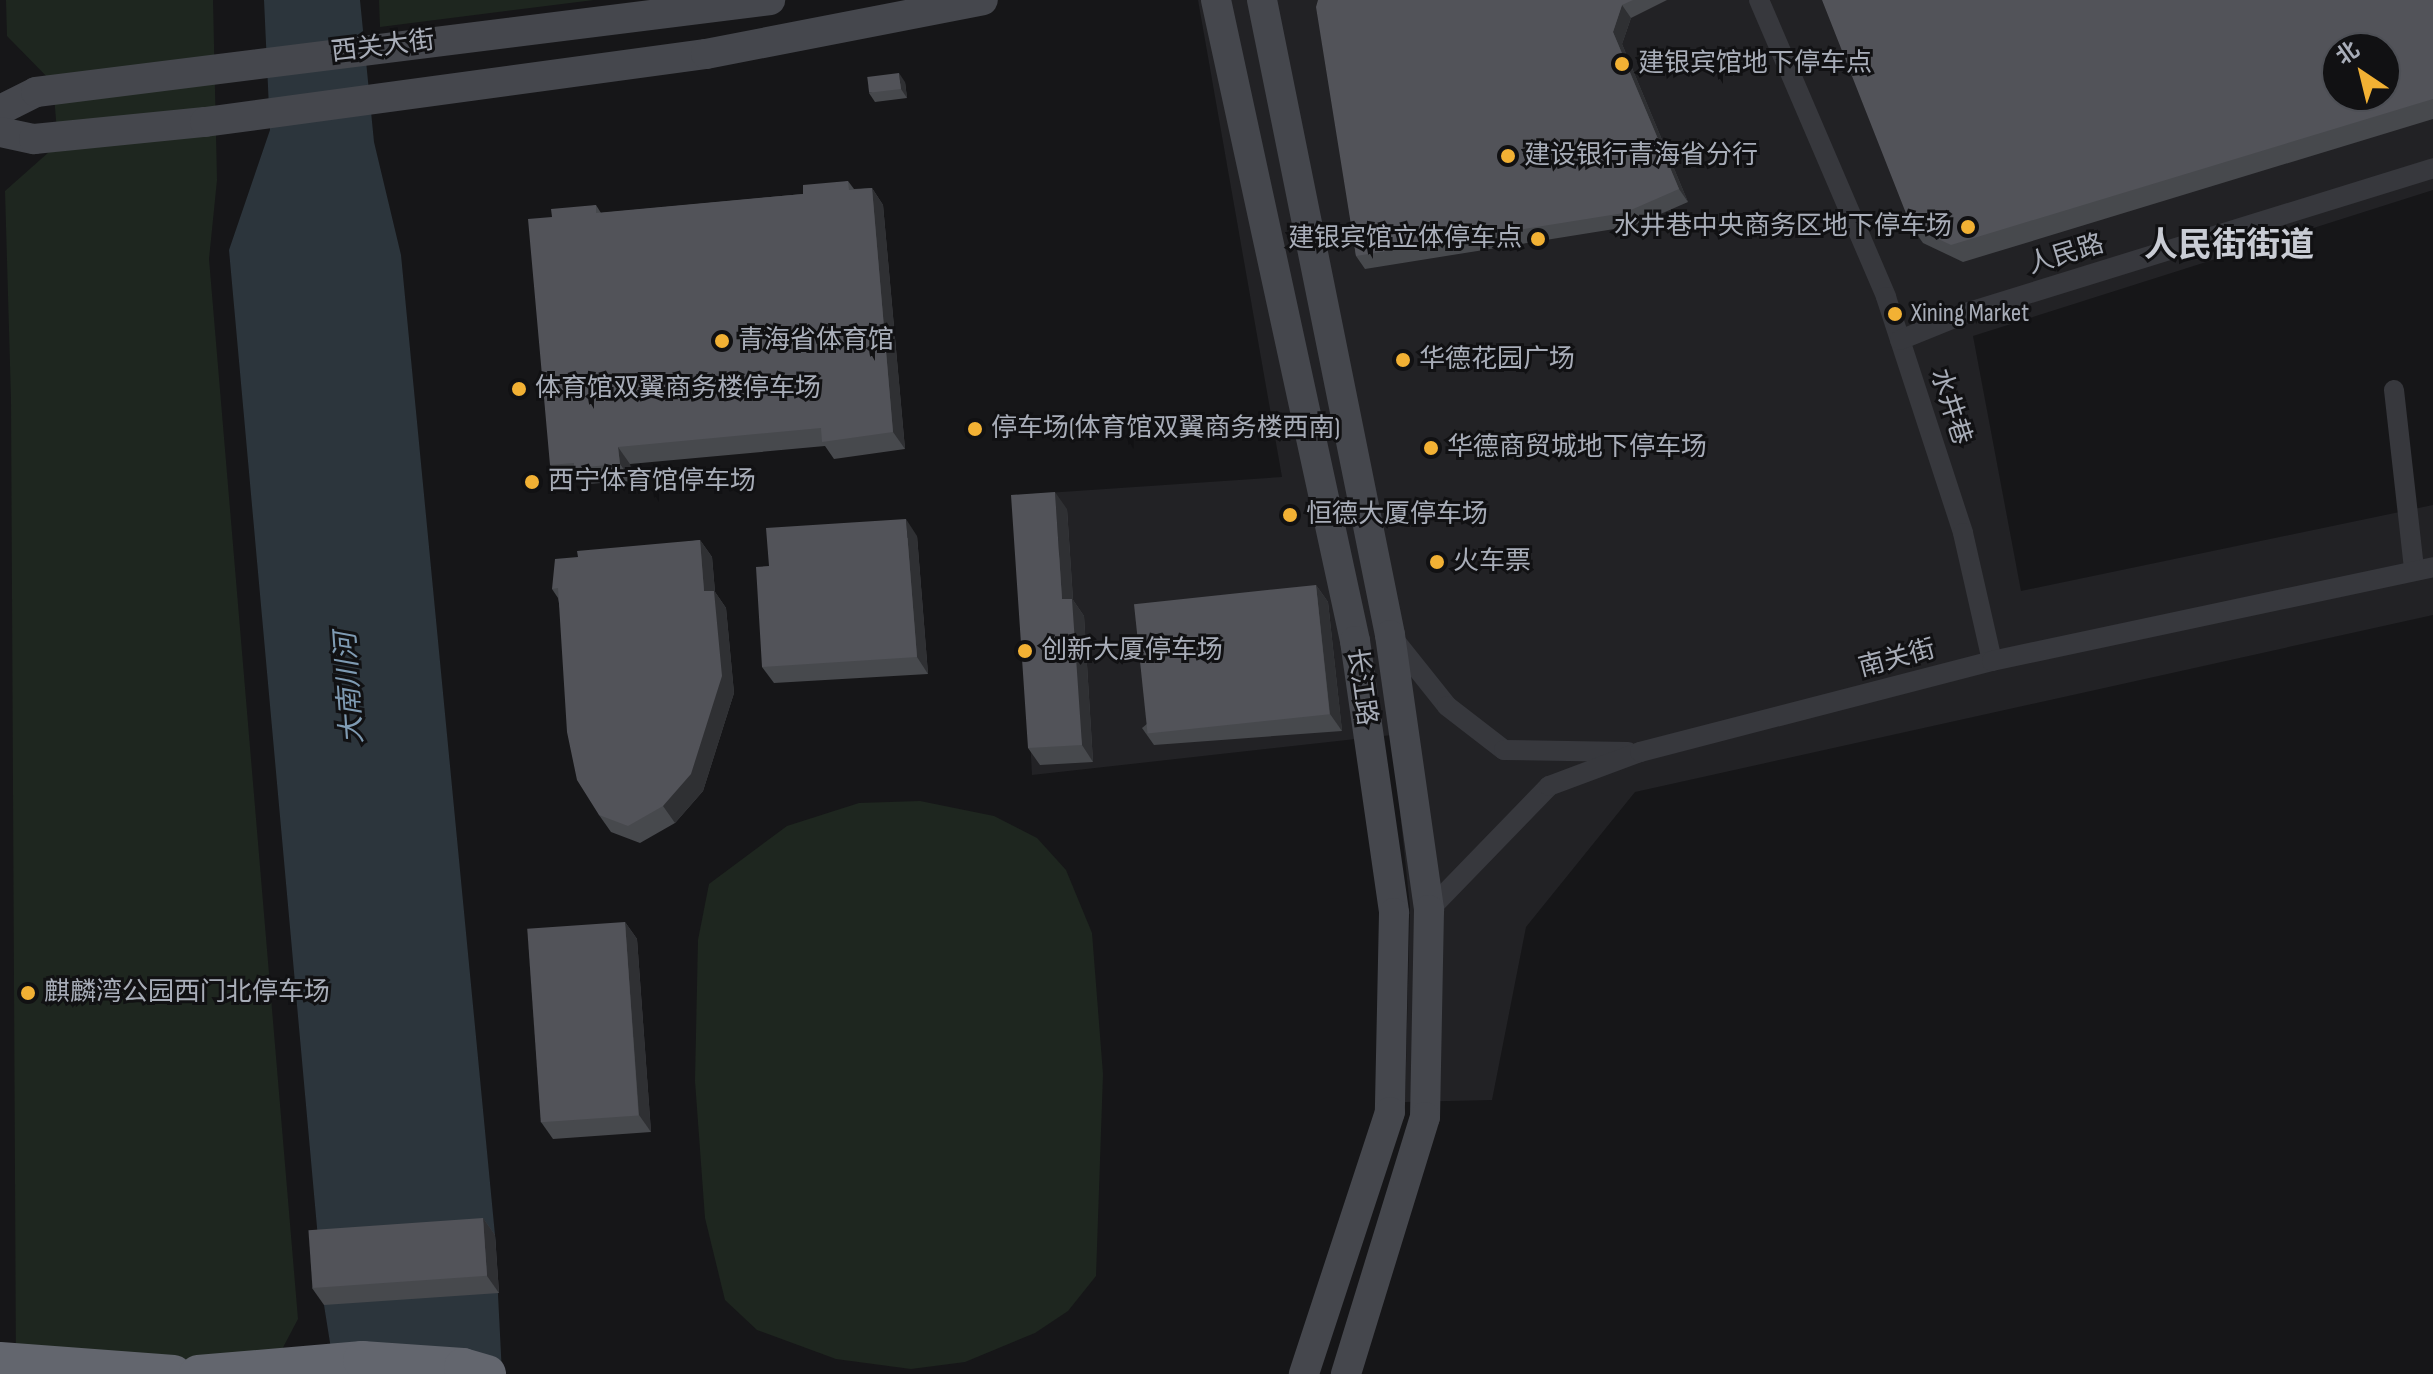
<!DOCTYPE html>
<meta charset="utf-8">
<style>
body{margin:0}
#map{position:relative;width:2433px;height:1374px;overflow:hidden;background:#161618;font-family:"Sofia Sans Condensed","Noto Sans SC",sans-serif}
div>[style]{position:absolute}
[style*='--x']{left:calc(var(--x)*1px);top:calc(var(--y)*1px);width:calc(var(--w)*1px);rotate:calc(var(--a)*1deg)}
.built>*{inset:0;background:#222225}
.green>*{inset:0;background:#1e261f}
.water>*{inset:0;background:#2c353c}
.street>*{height:20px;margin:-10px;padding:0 10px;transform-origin:10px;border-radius:10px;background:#37383d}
.secondary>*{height:30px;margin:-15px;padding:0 15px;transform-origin:15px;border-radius:15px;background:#45474d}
.highway>*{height:38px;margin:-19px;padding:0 19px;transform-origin:19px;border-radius:19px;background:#63666e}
.wall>*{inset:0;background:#47494d}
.shaded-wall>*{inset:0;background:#2f3033}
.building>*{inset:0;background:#525359;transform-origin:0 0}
.dots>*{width:22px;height:22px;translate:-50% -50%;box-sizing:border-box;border:4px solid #111113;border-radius:50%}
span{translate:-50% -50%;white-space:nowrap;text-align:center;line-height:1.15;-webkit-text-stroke:6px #111113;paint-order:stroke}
.street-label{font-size:26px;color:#a8adb8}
.poi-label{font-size:26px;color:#a8adb8}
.left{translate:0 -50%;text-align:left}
.right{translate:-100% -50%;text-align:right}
.water-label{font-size:28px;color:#7f9bb3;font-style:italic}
.district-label{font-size:34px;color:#c9ccd4;font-weight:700}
.north{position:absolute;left:2321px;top:32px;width:80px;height:80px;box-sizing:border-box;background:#111113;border:2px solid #4d4f55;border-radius:50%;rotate:325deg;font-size:22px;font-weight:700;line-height:32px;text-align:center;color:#a8adb8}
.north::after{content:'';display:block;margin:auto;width:28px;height:36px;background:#f2b134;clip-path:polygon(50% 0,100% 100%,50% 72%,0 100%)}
</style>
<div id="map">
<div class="built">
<i style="clip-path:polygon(evenodd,1198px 0,2433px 0,2433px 190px,1973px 336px,2021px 591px,2433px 505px,2433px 615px,1635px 792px,1526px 927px,1492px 1100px,1405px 1102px,1410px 907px,1392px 735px,1032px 775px,1017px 495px,1282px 477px,1198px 0,2337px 48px,2385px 48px,2385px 96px,2337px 96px,2337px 48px)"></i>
</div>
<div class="green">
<i style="clip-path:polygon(6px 0,213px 0,217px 180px,209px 259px,298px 1319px,269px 1374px,16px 1374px,11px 399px,5px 191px,58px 144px,53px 83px,7px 36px)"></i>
<i style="clip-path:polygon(379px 0,594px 0,380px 27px)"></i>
<i style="clip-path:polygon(920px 801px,994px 816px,1037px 838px,1066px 870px,1092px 933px,1103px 1074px,1096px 1276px,1068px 1311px,1035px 1333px,965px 1362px,911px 1369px,836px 1359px,757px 1330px,725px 1300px,705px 1218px,695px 1081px,698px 940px,709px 884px,787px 826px,859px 803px)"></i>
</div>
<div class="water">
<i style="clip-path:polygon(264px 0,360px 0,374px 142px,401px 255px,495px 1235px,502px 1374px,335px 1374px,324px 1305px,229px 250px,270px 130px)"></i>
</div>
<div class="street">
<i style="--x:1759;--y:0;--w:323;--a:66.8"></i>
<i style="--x:1886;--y:297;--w:248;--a:71.9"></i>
<i style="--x:1963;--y:533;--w:131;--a:77.2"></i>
<i style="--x:1900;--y:340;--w:74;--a:-22.1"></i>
<i style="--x:1969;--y:312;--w:486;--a:-17.2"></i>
<i style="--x:2394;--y:390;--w:179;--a:83.6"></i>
<i style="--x:1392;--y:637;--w:88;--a:51.4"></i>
<i style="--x:1447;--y:706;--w:72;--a:37.7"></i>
<i style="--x:1504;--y:750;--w:124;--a:0.9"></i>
<i style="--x:1429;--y:910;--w:173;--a:-45.9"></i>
<i style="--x:1549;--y:786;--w:97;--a:-20.5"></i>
<i style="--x:1640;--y:752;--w:364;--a:-14.5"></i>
<i style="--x:1992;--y:661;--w:451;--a:-12"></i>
</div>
<div class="secondary">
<i style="--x:1216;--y:0;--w:656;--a:77.76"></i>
<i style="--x:1355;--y:641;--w:275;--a:81.8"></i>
<i style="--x:1394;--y:913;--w:199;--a:91.2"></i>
<i style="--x:1390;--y:1112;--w:276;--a:108.2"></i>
<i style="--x:1262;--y:0;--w:648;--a:78.6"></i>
<i style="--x:1390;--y:635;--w:278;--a:81.9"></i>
<i style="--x:1429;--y:910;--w:207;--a:91.1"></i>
<i style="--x:1425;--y:1117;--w:269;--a:107.1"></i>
<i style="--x:0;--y:110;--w:40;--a:-26.6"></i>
<i style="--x:36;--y:92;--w:740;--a:-7.14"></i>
<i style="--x:0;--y:132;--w:35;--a:12"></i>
<i style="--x:34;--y:139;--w:172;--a:-5.7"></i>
<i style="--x:205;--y:122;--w:506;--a:-7.73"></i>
<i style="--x:706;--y:54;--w:282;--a:-11"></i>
</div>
<div class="highway">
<i style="--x:0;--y:1361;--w:174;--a:4.3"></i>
<i style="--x:198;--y:1374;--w:165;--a:-4.9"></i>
<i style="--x:362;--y:1360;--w:101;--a:4"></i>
<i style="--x:463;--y:1367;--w:25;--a:16"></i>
</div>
<div class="wall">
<i style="clip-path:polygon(1318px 0,1667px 0,1631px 18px,1622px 44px,1688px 202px,1633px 226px,1365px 269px,1356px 256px)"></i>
<i style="clip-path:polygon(2433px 0,2433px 119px,1963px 262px,1923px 243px,1911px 226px)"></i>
<i style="clip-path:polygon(905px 82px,907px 98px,875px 102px,869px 93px)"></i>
<i style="clip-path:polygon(848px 181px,854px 189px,872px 188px,883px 205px,905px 449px,834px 459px,825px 446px,630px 464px,632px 481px,586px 484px,583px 480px,562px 482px,550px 465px,552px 217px,596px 205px,601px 213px,803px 194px)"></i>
<i style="clip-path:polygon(1067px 509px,1073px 600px,1084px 616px,1093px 762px,1040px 765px,1028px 748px)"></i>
<i style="clip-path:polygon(917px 536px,928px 674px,774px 683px,762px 667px,769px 566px)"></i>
<i style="clip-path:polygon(700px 540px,712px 557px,715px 592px,726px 608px,734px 693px,703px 791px,675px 823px,640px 843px,611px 832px,599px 815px,558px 598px,552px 589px,578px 557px)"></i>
<i style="clip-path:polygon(1316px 585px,1328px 602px,1342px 731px,1154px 745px,1142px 728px)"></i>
<i style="clip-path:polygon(625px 922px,637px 939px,651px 1132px,553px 1139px,541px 1122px)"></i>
<i style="clip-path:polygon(483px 1218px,495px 1235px,499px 1293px,324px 1305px,312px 1288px)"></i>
</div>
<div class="shaded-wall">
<i style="clip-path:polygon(1622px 5px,1631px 18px,1622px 44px,1688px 202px,1679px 189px,1613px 32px)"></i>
<i style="clip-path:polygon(899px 73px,905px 82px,907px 98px,901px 89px)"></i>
<i style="clip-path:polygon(872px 188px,883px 205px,905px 449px,893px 432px)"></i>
<i style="clip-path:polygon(618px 447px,630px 464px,632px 481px,620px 464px)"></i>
<i style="clip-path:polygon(1055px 492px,1067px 509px,1073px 600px,1084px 616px,1093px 762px,1082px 745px,1062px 599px)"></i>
<i style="clip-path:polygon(906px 519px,917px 536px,928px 674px,917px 657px)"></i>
<i style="clip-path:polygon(700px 540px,712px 557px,715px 592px,726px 608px,734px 693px,703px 791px,675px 823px,663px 806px,704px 591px)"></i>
<i style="clip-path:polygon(1316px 585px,1328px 602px,1342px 731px,1330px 714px)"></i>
<i style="clip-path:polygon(625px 922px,637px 939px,651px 1132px,639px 1115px)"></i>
<i style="clip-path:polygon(483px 1218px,495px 1235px,499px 1293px,487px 1276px)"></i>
</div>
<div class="building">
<i style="clip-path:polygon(1318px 0,1633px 0,1622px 5px,1613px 32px,1679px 189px,1624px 213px,1356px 256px,1316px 7px)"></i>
<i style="clip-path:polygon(evenodd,1822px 0,2433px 0,2433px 99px,1951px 245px,1911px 226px,1822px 0,2337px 48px,2385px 48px,2385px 96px,2337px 96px,2337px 48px)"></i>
<i style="left:899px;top:73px;width:16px;height:32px;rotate:83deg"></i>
<i style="clip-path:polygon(848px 181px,849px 190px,872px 188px,893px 432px,822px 442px,821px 428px,618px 447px,620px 464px,574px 468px,574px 463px,550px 465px,528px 219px,552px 217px,551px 209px,596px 205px,596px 213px,803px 194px,803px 185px)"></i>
<i style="clip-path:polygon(1055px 492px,1062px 599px,1072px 599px,1082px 745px,1028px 748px,1011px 495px)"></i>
<i style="clip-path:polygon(906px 519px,917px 657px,762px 667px,756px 567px,769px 566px,766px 528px)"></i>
<i style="clip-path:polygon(700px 540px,704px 591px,714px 591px,722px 676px,691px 774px,663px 806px,628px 826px,599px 815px,577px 780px,567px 732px,558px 588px,552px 589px,555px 559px,578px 557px,577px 551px)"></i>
<i style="left:1316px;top:585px;width:130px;height:183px;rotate:84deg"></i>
<i style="left:625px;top:922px;width:194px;height:98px;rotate:86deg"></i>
<i style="left:483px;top:1218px;width:58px;height:175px;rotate:86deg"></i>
</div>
<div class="dots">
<i style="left:1622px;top:64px;background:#f2b134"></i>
<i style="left:1508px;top:156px;background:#f2b134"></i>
<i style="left:1968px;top:227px;background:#f2b134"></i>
<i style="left:1538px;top:239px;background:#f2b134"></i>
<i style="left:1895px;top:314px;background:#f2b134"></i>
<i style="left:722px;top:341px;background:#f2b134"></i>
<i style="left:1403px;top:360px;background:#f2b134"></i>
<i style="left:519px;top:389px;background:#f2b134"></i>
<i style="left:975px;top:429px;background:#f2b134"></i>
<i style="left:1431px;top:448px;background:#f2b134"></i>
<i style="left:532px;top:482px;background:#f2b134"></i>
<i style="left:1290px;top:515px;background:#f2b134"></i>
<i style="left:1437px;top:562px;background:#f2b134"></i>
<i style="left:1025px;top:651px;background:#f2b134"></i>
<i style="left:28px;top:993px;background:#f2b134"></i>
</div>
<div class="street-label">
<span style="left:383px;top:47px;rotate:-7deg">西关大街</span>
<span style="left:2066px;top:255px;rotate:-17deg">人民路</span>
<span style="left:1950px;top:407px;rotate:72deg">水井巷</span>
<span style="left:1897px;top:659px;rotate:-15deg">南关街</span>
<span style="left:1361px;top:687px;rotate:82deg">长江路</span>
</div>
<div class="poi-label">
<span class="left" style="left:1638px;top:64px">建银宾馆地下停车点</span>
<span class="left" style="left:1524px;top:156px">建设银行青海省分行</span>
<span class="right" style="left:1952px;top:227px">水井巷中央商务区地下停车场</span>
<span class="right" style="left:1522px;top:239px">建银宾馆立体停车点</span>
<span class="left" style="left:1911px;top:314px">Xining Market</span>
<span class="left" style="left:738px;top:341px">青海省体育馆</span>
<span class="left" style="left:1419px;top:360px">华德花园广场</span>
<span class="left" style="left:535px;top:389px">体育馆双翼商务楼停车场</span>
<span class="left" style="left:991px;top:429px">停车场(体育馆双翼商务楼西南)</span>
<span class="left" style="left:1447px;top:448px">华德商贸城地下停车场</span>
<span class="left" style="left:548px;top:482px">西宁体育馆停车场</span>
<span class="left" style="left:1306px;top:515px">恒德大厦停车场</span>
<span class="left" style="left:1453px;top:562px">火车票</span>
<span class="left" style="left:1041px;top:651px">创新大厦停车场</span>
<span class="left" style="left:44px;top:993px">麒麟湾公园西门北停车场</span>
</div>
<div class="water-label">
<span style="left:350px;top:688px;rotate:-94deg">大南川河</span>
</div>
<div class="district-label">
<span style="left:2229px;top:246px">人民街街道</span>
</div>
<div class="north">北</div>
</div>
